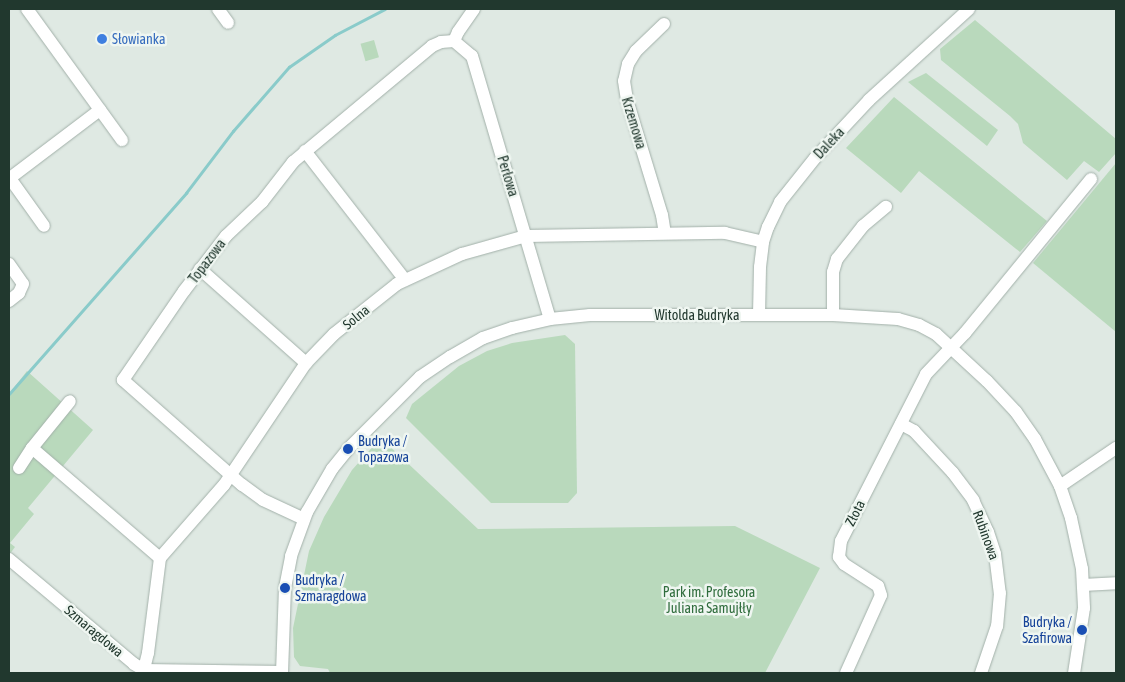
<!DOCTYPE html>
<meta charset="utf-8">
<style>
body{margin:0}
#map{position:relative;width:1125px;height:682px;overflow:hidden;background:#dfe9e3;font-family:"Asap Condensed",sans-serif}
div>[style]{position:absolute}
[style*='--x']{left:calc(var(--x)*1px);top:calc(var(--y)*1px);width:calc(var(--w)*1px);rotate:calc(var(--a)*1deg)}
.green>*{inset:0;background:#b9d9bc;transform-origin:0 0}
.stream>*{height:2.5px;margin:-1.25px;padding:0 1.25px;transform-origin:1.25px;border-radius:1.25px;background:#8acbca}
.roads{filter:drop-shadow(0 0 1px #a2b0a9) drop-shadow(0 0 1px #a2b0a9)}
.minor>*{height:12px;margin:-6px;padding:0 6px;transform-origin:6px;border-radius:6px;background:#fff}
.dots>*{width:14px;height:14px;translate:-50% -50%;box-sizing:border-box;border:2px solid #eff6f1;border-radius:50%}
span{translate:-50% -50%;white-space:nowrap;text-align:center;line-height:1.15;-webkit-text-stroke:5px #eff6f1;paint-order:stroke}
.shop-label{font-size:14px;color:#366cbe}
.left{translate:0 -50%;text-align:left}
.street-label{font-size:14px;color:#21382e}
.transit-label{font-size:14px;color:#164399}
.right{translate:-100% -50%;text-align:right}
.park-label{font-size:14px;color:#2f6c3c}
.frame{position:absolute;inset:0;border:10px solid #21382e;pointer-events:none}
</style>
<div id="map">
<div class="green">
<i style="clip-path:polygon(975px 20px,1116px 139px,1116px 153px,1099px 172px,1084px 161px,1067px 180px,1023px 143px,1018px 124px,1010px 116px,941px 60px,940px 49px)"></i>
<i style="left:374px;top:40px;width:18px;height:14px;rotate:74deg"></i>
<i style="clip-path:polygon(926px 73px,998px 130px,987px 146px,908px 82px)"></i>
<i style="clip-path:polygon(894px 97px,1047px 221px,1020px 252px,919px 171px,901px 193px,846px 148px)"></i>
<i style="clip-path:polygon(1116px 163px,1116px 332px,1033px 263px)"></i>
<i style="clip-path:polygon(565px 335px,575px 344px,577px 493px,568px 503px,491px 503px,406px 418px,412px 404px,459px 366px,487px 351px,512px 343px)"></i>
<i style="clip-path:polygon(27px 371px,93px 430px,28px 508px,34px 514px,10px 543px,15px 547px,9px 555px,9px 394px)"></i>
<i style="clip-path:polygon(384px 441px,478px 529px,735px 526px,820px 568px,765px 673px,330px 673px,328px 669px,300px 666px,294px 657px,293px 628px,309px 551px,324px 517px,352px 470px,377px 442px)"></i>
</div>
<div class="stream">
<i style="--x:9;--y:394;--w:268;--a:-48.6"></i>
<i style="--x:186;--y:193;--w:78;--a:-52.8"></i>
<i style="--x:233;--y:131;--w:85;--a:-48.8"></i>
<i style="--x:289;--y:67;--w:56;--a:-34.8"></i>
<i style="--x:335;--y:35;--w:56;--a:-27.5"></i>
</div>
<div class="roads">
<div class="minor">
<i style="--x:27;--y:9;--w:162;--a:54.1"></i>
<i style="--x:218;--y:9;--w:17;--a:54"></i>
<i style="--x:664;--y:24;--w:39;--a:136"></i>
<i style="--x:636;--y:51;--w:15;--a:122"></i>
<i style="--x:628;--y:64;--w:17;--a:103"></i>
<i style="--x:624;--y:81;--w:19;--a:81"></i>
<i style="--x:627;--y:100;--w:120;--a:73.1"></i>
<i style="--x:662;--y:215;--w:18;--a:81"></i>
<i style="--x:454;--y:41;--w:23;--a:40"></i>
<i style="--x:472;--y:56;--w:274;--a:73.5"></i>
<i style="--x:305;--y:151;--w:163;--a:52.2"></i>
<i style="--x:9;--y:177;--w:60;--a:54.5"></i>
<i style="--x:10;--y:178;--w:113;--a:-37.1"></i>
<i style="--x:9;--y:264;--w:24;--a:55"></i>
<i style="--x:23;--y:284;--w:10;--a:114"></i>
<i style="--x:19;--y:293;--w:13;--a:141"></i>
<i style="--x:200;--y:269;--w:142;--a:41.6"></i>
<i style="--x:759;--y:315;--w:48;--a:-88.8"></i>
<i style="--x:760;--y:267;--w:25;--a:-83"></i>
<i style="--x:763;--y:242;--w:16;--a:-72"></i>
<i style="--x:768;--y:227;--w:28;--a:-64"></i>
<i style="--x:780;--y:202;--w:56;--a:-51.5"></i>
<i style="--x:815;--y:158;--w:79;--a:-47"></i>
<i style="--x:869;--y:100;--w:135;--a:-42.3"></i>
<i style="--x:833;--y:315;--w:43;--a:-90"></i>
<i style="--x:833;--y:272;--w:14;--a:-73"></i>
<i style="--x:837;--y:259;--w:42;--a:-51.8"></i>
<i style="--x:863;--y:226;--w:30;--a:-40"></i>
<i style="--x:901;--y:424;--w:15;--a:28"></i>
<i style="--x:914;--y:431;--w:57;--a:47.1"></i>
<i style="--x:953;--y:473;--w:34;--a:53"></i>
<i style="--x:973;--y:500;--w:35;--a:65"></i>
<i style="--x:988;--y:532;--w:23;--a:72"></i>
<i style="--x:995;--y:554;--w:39;--a:83"></i>
<i style="--x:1000;--y:593;--w:33;--a:95"></i>
<i style="--x:997;--y:626;--w:50;--a:108.8"></i>
<i style="--x:32;--y:448;--w:169;--a:40.7"></i>
<i style="--x:19;--y:468;--w:24;--a:-57"></i>
<i style="--x:32;--y:448;--w:60;--a:-51"></i>
<i style="--x:1060;--y:486;--w:68;--a:-34.2"></i>
<i style="--x:304;--y:519;--w:45;--a:-155.1"></i>
<i style="--x:263;--y:500;--w:26;--a:-144"></i>
<i style="--x:242;--y:485;--w:159;--a:-138.6"></i>
<i style="--x:123;--y:380;--w:108;--a:-55.6"></i>
<i style="--x:184;--y:291;--w:69;--a:-52.6"></i>
<i style="--x:226;--y:236;--w:50;--a:-43.4"></i>
<i style="--x:262;--y:202;--w:51;--a:-52.2"></i>
<i style="--x:293;--y:162;--w:181;--a:-39.8"></i>
<i style="--x:432;--y:46;--w:10;--a:-24"></i>
<i style="--x:441;--y:42;--w:13;--a:-4"></i>
<i style="--x:454;--y:41;--w:10;--a:-66"></i>
<i style="--x:458;--y:32;--w:28;--a:-55"></i>
<i style="--x:9;--y:559;--w:163;--a:40"></i>
<i style="--x:134;--y:664;--w:12;--a:31"></i>
<i style="--x:144;--y:670;--w:138;--a:0.8"></i>
<i style="--x:1083;--y:585;--w:33;--a:-3"></i>
<i style="--x:143;--y:673;--w:21;--a:-76"></i>
<i style="--x:148;--y:653;--w:96;--a:-82.8"></i>
<i style="--x:160;--y:558;--w:97;--a:-48.8"></i>
<i style="--x:224;--y:485;--w:147;--a:-56.1"></i>
<i style="--x:306;--y:363;--w:40;--a:-46"></i>
<i style="--x:334;--y:334;--w:80;--a:-38.4"></i>
<i style="--x:397;--y:284;--w:72;--a:-24.8"></i>
<i style="--x:462;--y:254;--w:66;--a:-15.7"></i>
<i style="--x:526;--y:236;--w:199;--a:-0.9"></i>
<i style="--x:725;--y:233;--w:39;--a:13"></i>
<i style="--x:282;--y:673;--w:85;--a:-88"></i>
<i style="--x:285;--y:588;--w:33;--a:-79"></i>
<i style="--x:291;--y:556;--w:47;--a:-70"></i>
<i style="--x:307;--y:512;--w:50;--a:-59.8"></i>
<i style="--x:332;--y:469;--w:26;--a:-51"></i>
<i style="--x:348;--y:449;--w:102;--a:-45"></i>
<i style="--x:420;--y:377;--w:36;--a:-34"></i>
<i style="--x:450;--y:357;--w:38;--a:-30"></i>
<i style="--x:483;--y:338;--w:31;--a:-19"></i>
<i style="--x:512;--y:328;--w:39;--a:-13"></i>
<i style="--x:550;--y:319;--w:40;--a:-5.7"></i>
<i style="--x:590;--y:315;--w:243;--a:0"></i>
<i style="--x:833;--y:315;--w:65;--a:3.5"></i>
<i style="--x:898;--y:319;--w:22;--a:16"></i>
<i style="--x:919;--y:325;--w:19;--a:28"></i>
<i style="--x:936;--y:334;--w:69;--a:42.7"></i>
<i style="--x:987;--y:381;--w:42;--a:46.9"></i>
<i style="--x:1016;--y:412;--w:33;--a:55"></i>
<i style="--x:1035;--y:439;--w:53;--a:62"></i>
<i style="--x:1060;--y:486;--w:34;--a:71"></i>
<i style="--x:1071;--y:518;--w:52;--a:77.8"></i>
<i style="--x:1082;--y:569;--w:39;--a:87"></i>
<i style="--x:1084;--y:608;--w:66;--a:98.7"></i>
<i style="--x:846;--y:673;--w:85;--a:-65.8"></i>
<i style="--x:881;--y:595;--w:9;--a:-108"></i>
<i style="--x:878;--y:586;--w:40;--a:-147.1"></i>
<i style="--x:844;--y:564;--w:9;--a:-126"></i>
<i style="--x:839;--y:557;--w:16;--a:-83"></i>
<i style="--x:841;--y:541;--w:187;--a:-63"></i>
<i style="--x:926;--y:374;--w:57;--a:-46.4"></i>
<i style="--x:965;--y:333;--w:199;--a:-50.7"></i>
</div>
</div>
<div class="dots">
<i style="left:102px;top:39px;background:#3f7fe0"></i>
<i style="left:348px;top:449px;background:#1a4fb4"></i>
<i style="left:285px;top:588px;background:#1a4fb4"></i>
<i style="left:1082px;top:630px;background:#1a4fb4"></i>
</div>
<div class="shop-label">
<span class="left" style="left:112px;top:39px">Słowianka</span>
</div>
<div class="street-label">
<span style="left:634px;top:123px;rotate:73deg">Krzemowa</span>
<span style="left:829px;top:143px;rotate:-47deg">Daleka</span>
<span style="left:508px;top:176px;rotate:73deg">Perłowa</span>
<span style="left:207px;top:261px;rotate:-53deg">Topazowa</span>
<span style="left:697px;top:315px">Witolda Budryka</span>
<span style="left:356px;top:317px;rotate:-39deg">Solna</span>
<span style="left:855px;top:513px;rotate:-63deg">Złota</span>
<span style="left:986px;top:535px;rotate:70deg">Rubinowa</span>
<span style="left:94px;top:631px;rotate:40deg">Szmaragdowa</span>
</div>
<div class="transit-label">
<span class="left" style="left:358px;top:449px">Budryka /<br>Topazowa</span>
<span class="left" style="left:295px;top:588px">Budryka /<br>Szmaragdowa</span>
<span class="right" style="left:1072px;top:630px">Budryka /<br>Szafirowa</span>
</div>
<div class="park-label">
<span style="left:709px;top:600px">Park im. Profesora<br>Juliana Samujłły</span>
</div>
<div class="frame"></div>
</div>
